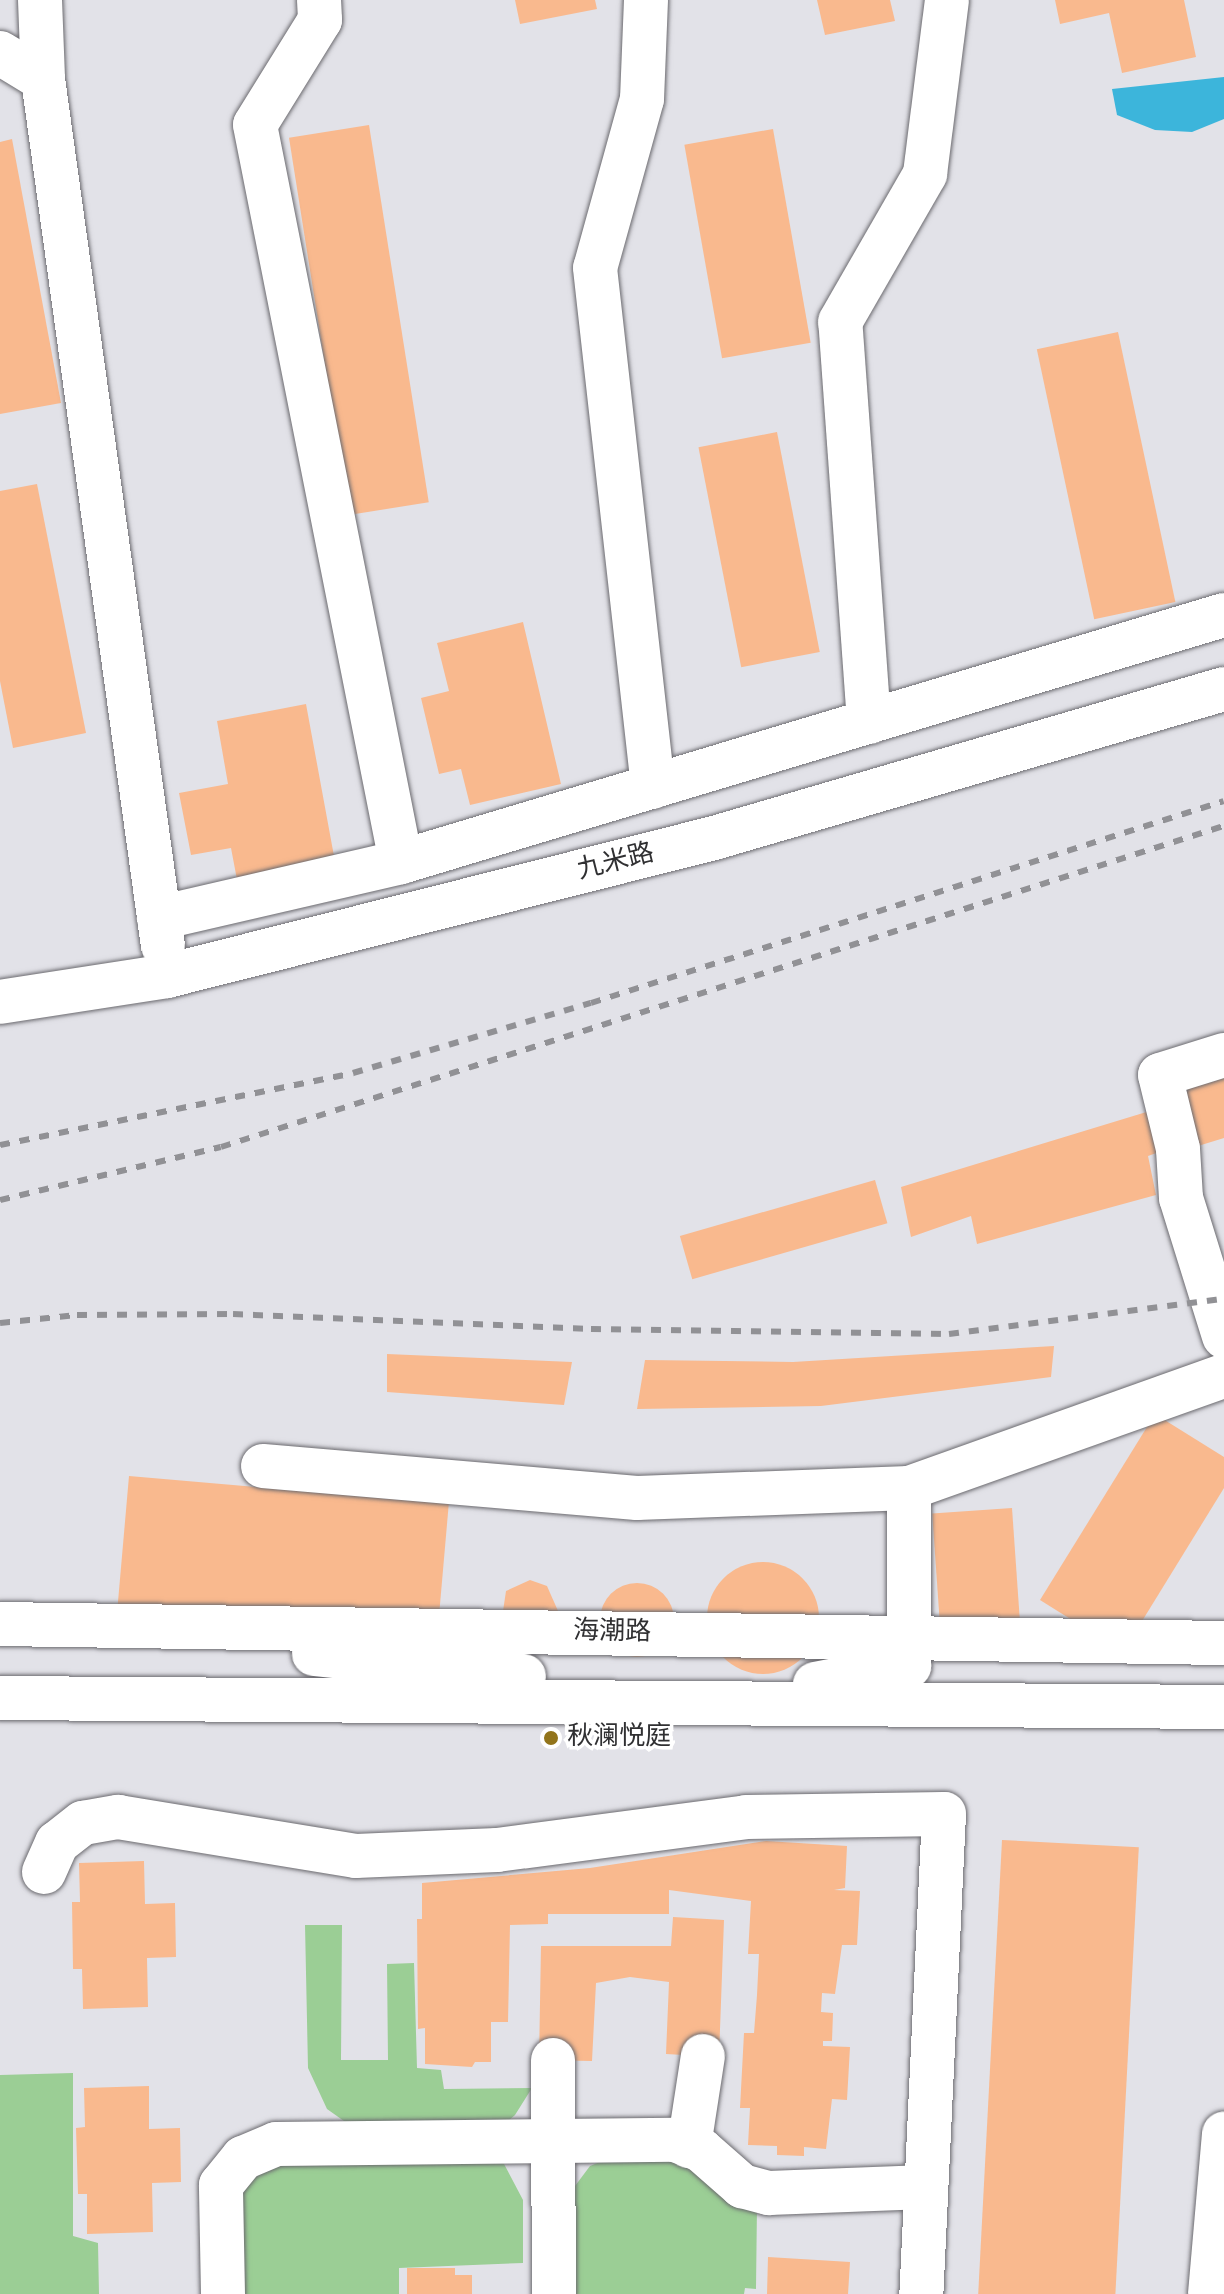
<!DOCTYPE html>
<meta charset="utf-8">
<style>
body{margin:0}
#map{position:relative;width:1224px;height:2294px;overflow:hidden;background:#e2e2e8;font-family:Overpass,"Noto Sans SC",sans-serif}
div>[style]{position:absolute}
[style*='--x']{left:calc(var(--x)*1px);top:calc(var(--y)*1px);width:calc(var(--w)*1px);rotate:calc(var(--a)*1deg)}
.green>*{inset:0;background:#9bce95}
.water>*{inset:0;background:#3cb5db}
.building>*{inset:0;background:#f9b98e;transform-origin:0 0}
.round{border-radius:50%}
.roads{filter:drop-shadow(0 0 2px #6b6a6f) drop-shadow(0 0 2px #6b6a6f)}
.minor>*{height:44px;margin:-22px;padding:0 22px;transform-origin:22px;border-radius:22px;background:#fff}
.rail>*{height:6px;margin-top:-3px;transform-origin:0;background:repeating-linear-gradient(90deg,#919195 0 10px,transparent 0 20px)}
.dots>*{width:22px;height:22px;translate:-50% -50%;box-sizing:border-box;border:4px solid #fff;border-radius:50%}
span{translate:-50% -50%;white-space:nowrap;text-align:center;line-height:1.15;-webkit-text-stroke:7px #fff;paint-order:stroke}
.street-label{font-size:26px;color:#303032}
.poi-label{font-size:26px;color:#303032}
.left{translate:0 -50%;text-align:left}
</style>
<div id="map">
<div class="green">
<i style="clip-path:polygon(305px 1925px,342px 1925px,341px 2060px,388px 2060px,387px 1964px,414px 1963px,417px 2068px,441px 2070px,444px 2089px,532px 2088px,515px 2115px,502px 2126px,351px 2126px,327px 2109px,308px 2068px)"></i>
<i style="clip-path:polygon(73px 2073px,73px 2236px,98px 2243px,99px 2294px,0 2294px,0 2075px)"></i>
<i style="clip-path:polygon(684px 2158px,757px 2206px,756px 2289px,745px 2288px,744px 2294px,568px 2294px,569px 2194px,590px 2166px,607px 2159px)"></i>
<i style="clip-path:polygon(503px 2162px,523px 2200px,523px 2263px,399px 2268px,399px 2294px,236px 2294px,234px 2207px,246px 2185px,266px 2166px)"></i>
</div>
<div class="water">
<i style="clip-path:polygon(1224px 77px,1224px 119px,1192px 132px,1155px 130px,1117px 115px,1112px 89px)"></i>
</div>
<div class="building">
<i style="clip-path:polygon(515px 0,595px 0,597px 9px,520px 24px)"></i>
<i style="clip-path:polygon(817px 0,890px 0,895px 21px,825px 35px)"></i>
<i style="clip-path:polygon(1055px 0,1184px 0,1196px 57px,1122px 73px,1109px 13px,1060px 24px)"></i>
<i style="left:369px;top:125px;width:382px;height:81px;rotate:81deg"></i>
<i style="left:773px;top:129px;width:217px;height:90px;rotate:80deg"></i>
<i style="clip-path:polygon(12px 139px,61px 403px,0 414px,0 142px)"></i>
<i style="left:1118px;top:332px;width:276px;height:83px;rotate:78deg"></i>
<i style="left:777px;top:432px;width:224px;height:80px;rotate:79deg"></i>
<i style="clip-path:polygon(37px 484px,86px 733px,13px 748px,0 681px,0 491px)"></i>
<i style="clip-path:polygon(523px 622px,561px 784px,470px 805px,461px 769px,439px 774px,421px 698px,449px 691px,437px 643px)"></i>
<i style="clip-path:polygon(306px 704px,336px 867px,238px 885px,231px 848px,191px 855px,179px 793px,228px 784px,217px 721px)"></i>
<i style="clip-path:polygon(1224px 1078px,1224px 1138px,1198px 1146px,1181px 1091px)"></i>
<i style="clip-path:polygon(1153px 1110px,1162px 1151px,1148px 1156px,1156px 1195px,977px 1244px,971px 1216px,911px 1237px,901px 1187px)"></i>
<i style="left:875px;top:1180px;width:45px;height:203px;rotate:74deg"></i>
<i style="clip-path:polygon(1054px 1346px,1051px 1377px,821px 1406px,637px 1409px,645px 1360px,793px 1362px)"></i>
<i style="clip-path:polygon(387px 1354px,572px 1362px,564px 1405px,387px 1392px)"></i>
<i style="clip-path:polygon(1155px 1414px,1224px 1457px,1224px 1488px,1123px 1652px,1040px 1600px)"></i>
<i style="left:129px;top:1476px;width:321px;height:133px;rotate:5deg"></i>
<i style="left:1012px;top:1508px;width:145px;height:80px;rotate:86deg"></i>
<i class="round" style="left:707px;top:1562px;width:112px;height:112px"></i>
<i style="clip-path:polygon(530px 1580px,547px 1586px,558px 1611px,502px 1618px,506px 1591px)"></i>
<i class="round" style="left:600px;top:1583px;width:74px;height:74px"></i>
<i style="left:1002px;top:1840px;width:137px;height:455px;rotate:3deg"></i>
<i style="clip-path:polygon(766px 1841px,847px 1846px,845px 1888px,834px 1890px,860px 1891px,857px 1945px,842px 1945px,835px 1994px,822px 1993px,821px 2012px,833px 2013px,832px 2041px,823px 2041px,823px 2046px,850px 2047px,847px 2100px,832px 2099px,826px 2149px,804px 2147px,804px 2156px,777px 2155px,777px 2146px,748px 2145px,750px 2108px,740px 2108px,744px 2033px,754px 2033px,757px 1995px,759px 1954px,748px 1954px,751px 1901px,669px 1890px,669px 1914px,548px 1914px,548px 1924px,510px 1925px,508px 2022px,491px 2022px,491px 2062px,475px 2062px,472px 2067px,425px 2064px,425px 2028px,418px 2029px,417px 1919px,422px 1919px,422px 1883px,590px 1868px)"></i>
<i style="clip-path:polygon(144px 1861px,145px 1904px,175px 1903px,176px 1957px,147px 1958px,148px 2007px,83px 2009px,82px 1969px,73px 1969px,72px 1902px,80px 1902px,79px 1863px)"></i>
<i style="clip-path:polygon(673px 1917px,724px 1920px,719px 2057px,666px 2054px,669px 1982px,630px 1977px,596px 1983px,592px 2061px,539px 2060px,541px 1946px,671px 1946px)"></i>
<i style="clip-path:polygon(149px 2086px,149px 2129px,180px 2128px,181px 2182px,152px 2183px,153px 2232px,87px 2234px,87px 2194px,78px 2194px,76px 2128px,85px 2127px,84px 2088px)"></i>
<i style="clip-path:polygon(768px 2257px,850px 2262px,848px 2294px,767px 2294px)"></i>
<i style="clip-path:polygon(407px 2268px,455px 2268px,455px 2275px,472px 2275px,472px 2294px,407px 2294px)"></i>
</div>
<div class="roads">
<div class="minor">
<i style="--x:40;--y:0;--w:79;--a:87.8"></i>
<i style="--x:319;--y:0;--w:20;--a:87"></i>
<i style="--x:320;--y:20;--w:123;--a:121.8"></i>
<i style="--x:255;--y:125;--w:751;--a:78.79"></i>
<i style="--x:646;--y:0;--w:99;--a:92.3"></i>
<i style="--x:642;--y:99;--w:175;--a:105.5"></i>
<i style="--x:595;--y:268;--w:522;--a:83.62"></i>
<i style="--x:0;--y:53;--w:50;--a:31.2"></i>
<i style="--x:43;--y:79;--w:875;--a:82.12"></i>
<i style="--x:869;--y:722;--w:401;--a:-94.1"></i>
<i style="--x:840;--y:322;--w:171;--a:-60.1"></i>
<i style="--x:925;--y:174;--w:175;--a:-82.8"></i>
<i style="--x:159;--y:918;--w:248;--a:-13"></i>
<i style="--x:401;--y:862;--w:859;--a:-16.71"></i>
<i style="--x:0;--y:1002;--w:169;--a:-8.8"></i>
<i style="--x:167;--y:976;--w:564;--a:-14.16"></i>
<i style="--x:714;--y:838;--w:531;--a:-16.29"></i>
<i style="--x:1224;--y:1055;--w:67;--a:162.6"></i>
<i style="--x:1160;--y:1075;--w:76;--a:76.3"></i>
<i style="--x:1178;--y:1149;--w:49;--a:86.5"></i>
<i style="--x:1181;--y:1198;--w:145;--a:72.7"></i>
<i style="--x:263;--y:1466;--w:375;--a:4.9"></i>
<i style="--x:637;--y:1498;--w:272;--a:-2.1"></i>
<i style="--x:909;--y:1488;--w:334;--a:-19.6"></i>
<i style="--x:0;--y:1624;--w:1224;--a:0.89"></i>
<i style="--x:314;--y:1654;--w:211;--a:6"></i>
<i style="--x:815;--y:1684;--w:96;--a:-10.8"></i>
<i style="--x:909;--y:1666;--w:178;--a:-90"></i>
<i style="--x:0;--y:1698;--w:1224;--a:0.42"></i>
<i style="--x:44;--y:1872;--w:32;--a:-66"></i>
<i style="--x:57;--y:1843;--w:33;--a:-38"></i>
<i style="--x:83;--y:1823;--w:36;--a:-10"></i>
<i style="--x:118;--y:1817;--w:241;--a:9.3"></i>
<i style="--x:356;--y:1856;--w:141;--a:-2.4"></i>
<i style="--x:497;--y:1850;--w:251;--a:-7.5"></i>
<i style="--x:746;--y:1817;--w:198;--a:-0.9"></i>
<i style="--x:944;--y:1814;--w:481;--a:92.7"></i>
<i style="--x:553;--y:2060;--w:234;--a:89.8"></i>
<i style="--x:689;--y:2146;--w:91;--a:-81.2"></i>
<i style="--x:223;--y:2294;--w:109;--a:-91.1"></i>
<i style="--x:221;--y:2185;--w:35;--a:-51"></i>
<i style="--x:243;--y:2158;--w:36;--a:-23"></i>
<i style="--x:276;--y:2144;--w:399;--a:-0.6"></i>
<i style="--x:675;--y:2140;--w:28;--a:21"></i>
<i style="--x:701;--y:2150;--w:55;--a:41.3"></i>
<i style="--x:742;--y:2186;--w:28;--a:15"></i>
<i style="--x:769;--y:2193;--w:157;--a:-2.2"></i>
<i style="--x:1210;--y:2294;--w:161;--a:-85"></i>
</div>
</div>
<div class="rail">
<i style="--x:0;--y:1145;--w:360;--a:-11.5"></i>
<i style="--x:353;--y:1073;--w:248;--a:-16.4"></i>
<i style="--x:591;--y:1003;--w:664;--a:-17.7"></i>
<i style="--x:0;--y:1200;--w:227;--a:-13.5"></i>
<i style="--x:221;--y:1147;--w:1053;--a:-17.75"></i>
<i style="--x:0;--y:1323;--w:77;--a:-5.9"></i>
<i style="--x:77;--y:1315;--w:156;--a:-0.4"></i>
<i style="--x:233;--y:1314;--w:358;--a:2.4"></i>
<i style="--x:591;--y:1329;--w:358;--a:0.8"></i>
<i style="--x:949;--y:1334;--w:277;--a:-7.3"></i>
</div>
<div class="dots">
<i style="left:551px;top:1738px;background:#92741b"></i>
</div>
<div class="street-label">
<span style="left:616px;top:863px;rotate:-14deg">九米路</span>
<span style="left:612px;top:1633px;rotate:1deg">海潮路</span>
</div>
<div class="poi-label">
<span class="left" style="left:567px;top:1738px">秋澜悦庭</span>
</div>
</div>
